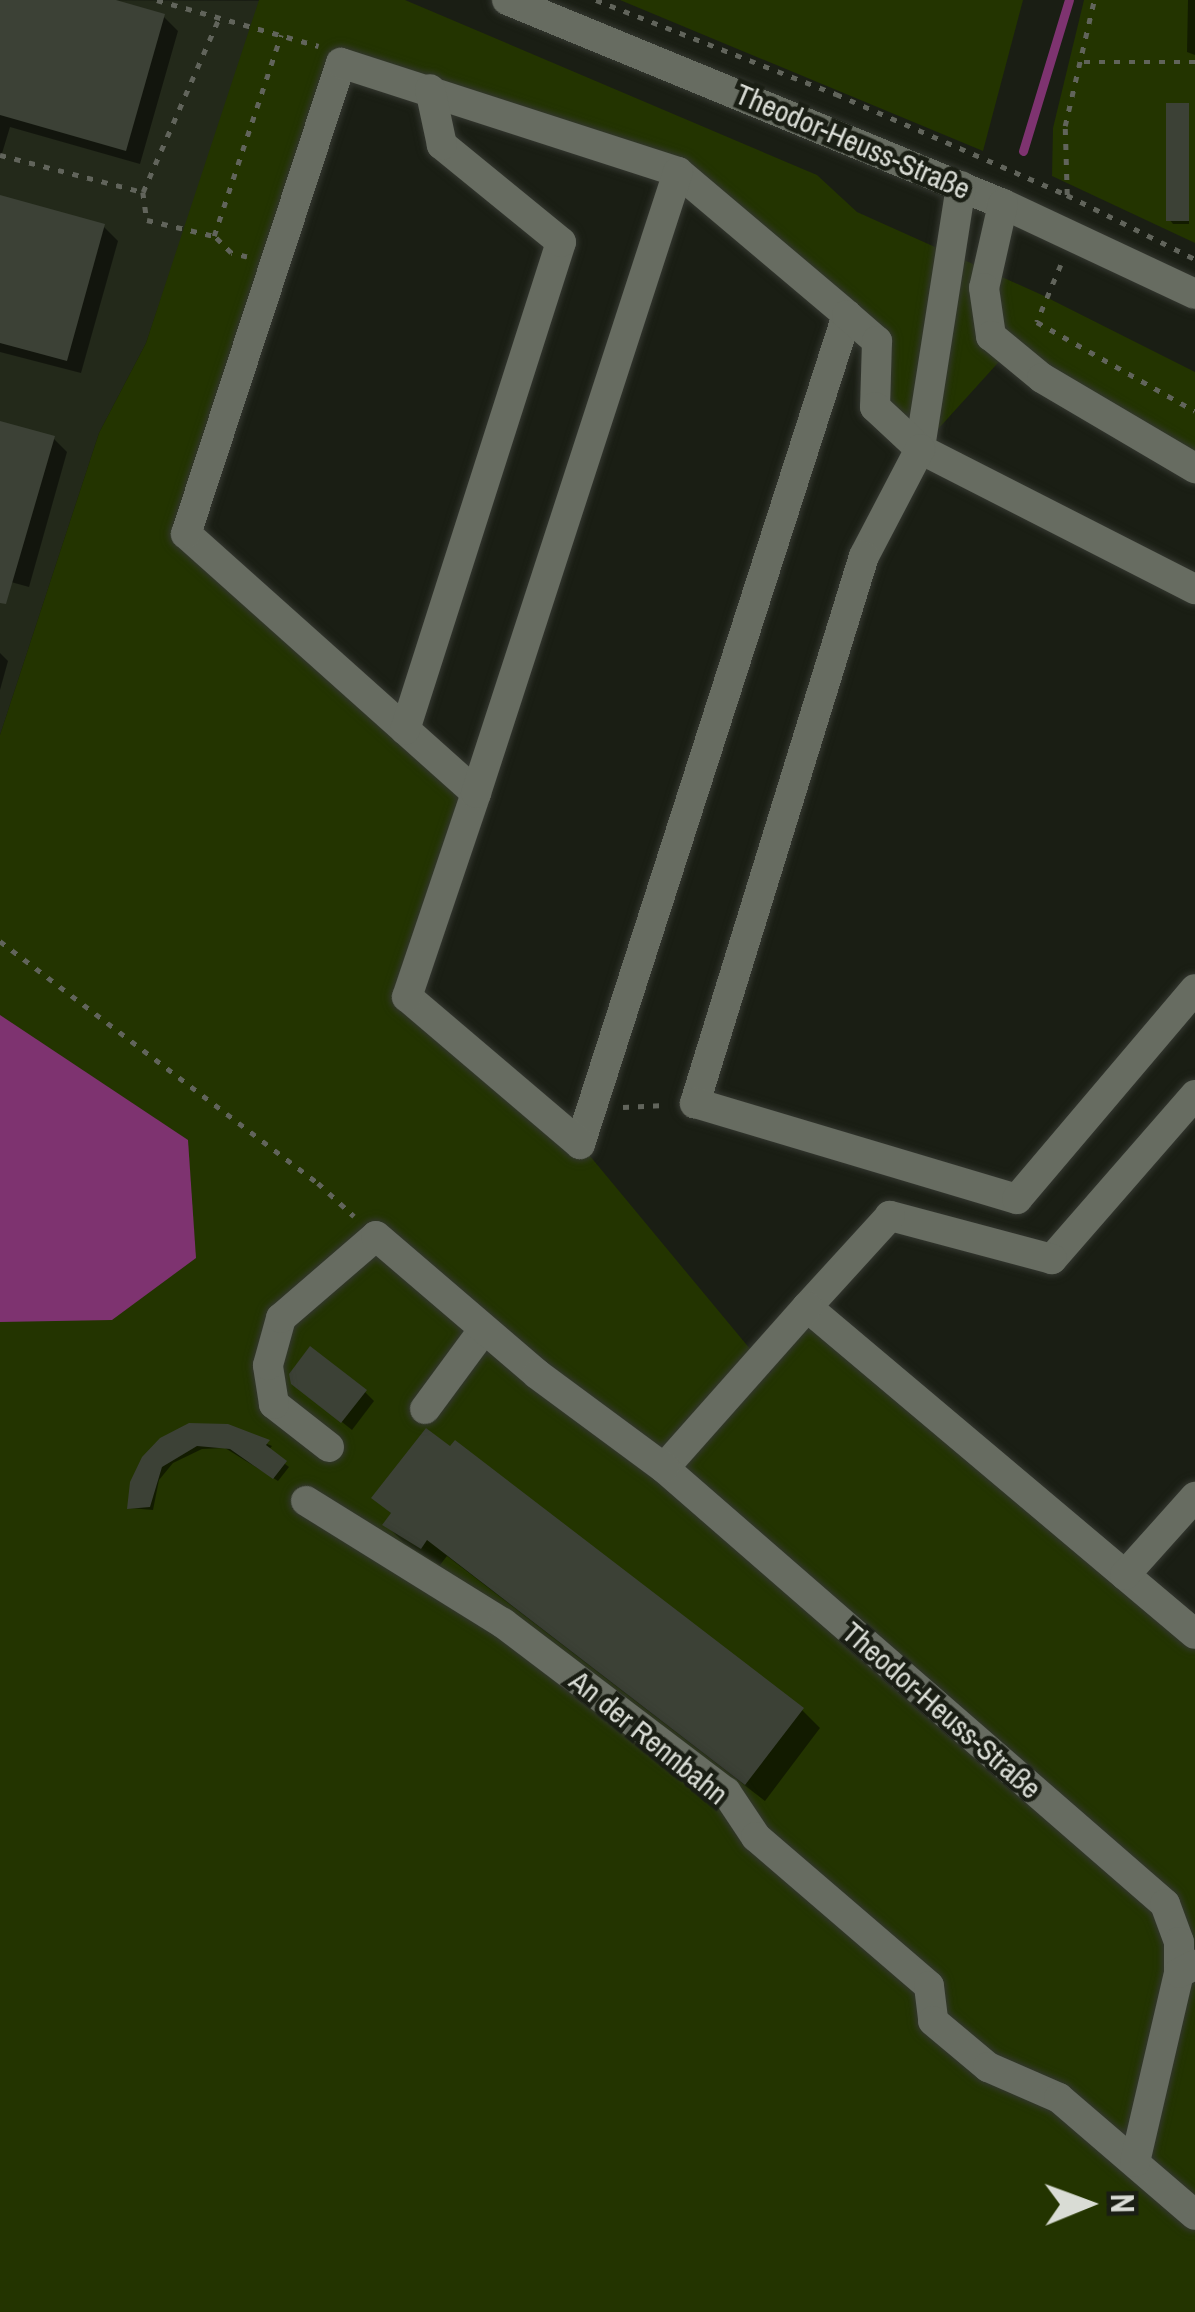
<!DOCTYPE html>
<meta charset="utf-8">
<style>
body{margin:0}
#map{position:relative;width:1195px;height:2312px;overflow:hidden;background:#1a1e14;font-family:"Archivo Narrow",sans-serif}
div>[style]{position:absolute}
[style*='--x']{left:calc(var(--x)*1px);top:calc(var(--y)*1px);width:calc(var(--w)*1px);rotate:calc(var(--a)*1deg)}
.built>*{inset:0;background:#23291a}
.green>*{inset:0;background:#233400}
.water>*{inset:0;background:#7e3370}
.shadow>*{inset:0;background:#0007}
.stream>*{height:9px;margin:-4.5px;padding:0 4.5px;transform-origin:4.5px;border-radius:4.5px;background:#7e3370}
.building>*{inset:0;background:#3c4136;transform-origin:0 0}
.path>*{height:4.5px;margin-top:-2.25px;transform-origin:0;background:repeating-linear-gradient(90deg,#61645b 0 6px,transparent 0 15px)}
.roads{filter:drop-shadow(0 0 3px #343730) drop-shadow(0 0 3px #343730)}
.minor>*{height:30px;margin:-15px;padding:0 15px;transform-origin:15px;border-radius:15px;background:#676c61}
span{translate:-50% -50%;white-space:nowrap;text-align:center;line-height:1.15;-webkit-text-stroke:9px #1a1e14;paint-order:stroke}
.street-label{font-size:30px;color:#d9dcd5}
.north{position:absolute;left:1027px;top:2144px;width:120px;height:120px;-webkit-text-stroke:9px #1a1e14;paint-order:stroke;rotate:89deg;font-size:33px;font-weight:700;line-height:48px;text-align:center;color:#d9dcd5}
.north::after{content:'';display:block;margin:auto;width:42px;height:54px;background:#d9dcd5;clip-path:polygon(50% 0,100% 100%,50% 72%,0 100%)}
</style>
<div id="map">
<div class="built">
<i style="clip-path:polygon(0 0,262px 1px,146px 343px,99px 433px,0 735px)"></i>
</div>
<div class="green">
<i style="clip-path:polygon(259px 0,405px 0,817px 175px,857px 212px,1042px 295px,1195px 372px,1195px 468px,1006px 354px,920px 449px,875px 407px,877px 341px,678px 172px,342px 63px,186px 534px,476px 793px,407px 997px,580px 1144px,770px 1373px,807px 1307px,1195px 1634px,1195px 2312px,0 2312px,0 735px,99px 433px,146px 343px)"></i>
<i style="clip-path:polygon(620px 0,1023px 0,983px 151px)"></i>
<i style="clip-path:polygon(1084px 0,1195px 0,1195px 243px,1052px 176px,1053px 128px)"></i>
</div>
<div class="water">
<i style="clip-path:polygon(0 1015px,188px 1140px,196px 1258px,112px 1320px,0 1322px)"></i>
</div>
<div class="shadow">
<i style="clip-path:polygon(0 0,104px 0,163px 16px,178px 31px,140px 164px,10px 127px,0 160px)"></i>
<i style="clip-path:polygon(1188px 0,1195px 0,1195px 55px,1187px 52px)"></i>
<i style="clip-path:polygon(1188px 106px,1189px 224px,1173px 224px,1170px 220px)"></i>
<i style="clip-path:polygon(0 198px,104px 227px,118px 241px,81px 373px,0 352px)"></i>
<i style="clip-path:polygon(0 424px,53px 438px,67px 452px,29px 587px,0 579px)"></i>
<i style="clip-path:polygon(0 653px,8px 661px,0 690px)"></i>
<i style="clip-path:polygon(304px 1392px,365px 1392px,374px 1401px,352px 1430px)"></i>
<i style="clip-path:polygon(227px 1427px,272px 1446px,268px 1451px,289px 1467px,278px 1481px,225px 1448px,202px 1449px,173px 1463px,159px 1480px,153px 1510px,130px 1508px,133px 1483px)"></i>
<i style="clip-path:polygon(375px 1497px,802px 1710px,820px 1728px,765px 1801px,447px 1556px,440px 1565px,404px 1543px,386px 1525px,393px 1515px)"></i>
</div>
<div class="stream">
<i style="--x:1023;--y:151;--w:158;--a:-73.1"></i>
</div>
<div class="building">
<i style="clip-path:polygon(0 0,116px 0,165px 14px,126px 151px,0 115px)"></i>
<i style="left:1166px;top:103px;width:23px;height:118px"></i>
<i style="clip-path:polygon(0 195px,105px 224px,67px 361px,0 343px)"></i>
<i style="clip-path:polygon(0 421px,55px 436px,6px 604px,0 603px)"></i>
<i style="clip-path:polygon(310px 1346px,367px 1390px,341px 1423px,291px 1384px,289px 1374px)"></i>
<i style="clip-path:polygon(189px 1423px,228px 1424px,270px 1440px,266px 1445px,287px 1461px,273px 1479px,230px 1449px,197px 1446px,162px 1467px,150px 1507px,127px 1509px,130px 1482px,142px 1457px,160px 1438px)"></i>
<i style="clip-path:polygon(426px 1428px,450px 1446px,455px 1440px,804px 1708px,745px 1785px,427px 1540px,421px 1549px,382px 1525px,391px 1513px,371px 1498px)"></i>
</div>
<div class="path">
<i style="--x:157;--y:0;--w:168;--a:15.9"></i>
<i style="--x:596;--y:0;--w:258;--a:21.4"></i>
<i style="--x:836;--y:94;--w:252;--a:23.6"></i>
<i style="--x:1067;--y:195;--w:143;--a:26.6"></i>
<i style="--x:1084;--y:62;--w:111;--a:0"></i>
<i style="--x:0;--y:155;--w:148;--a:14.5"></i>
<i style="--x:143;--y:192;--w:28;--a:82"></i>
<i style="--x:147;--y:220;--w:69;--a:13.4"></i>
<i style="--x:143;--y:192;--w:190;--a:-66.4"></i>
<i style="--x:1067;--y:195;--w:69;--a:-91.7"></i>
<i style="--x:1065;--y:126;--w:129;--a:-77"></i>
<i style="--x:247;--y:257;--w:16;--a:-166"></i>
<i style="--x:231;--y:253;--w:24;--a:-135"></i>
<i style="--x:214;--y:236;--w:212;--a:-71.6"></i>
<i style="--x:1061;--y:265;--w:62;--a:112.8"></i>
<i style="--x:1037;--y:322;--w:181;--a:29.4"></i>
<i style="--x:0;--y:941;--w:400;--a:37.3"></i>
<i style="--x:318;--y:1183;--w:49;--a:42.5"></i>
<i style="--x:623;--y:1107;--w:42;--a:-2.7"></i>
</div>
<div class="roads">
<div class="minor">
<i style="--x:507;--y:0;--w:536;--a:22.36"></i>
<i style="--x:1003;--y:204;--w:212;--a:25.1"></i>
<i style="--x:961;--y:186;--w:266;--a:98.9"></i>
<i style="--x:920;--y:449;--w:309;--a:27"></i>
<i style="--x:1003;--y:204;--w:86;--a:102.7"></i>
<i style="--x:984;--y:288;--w:49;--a:81.7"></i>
<i style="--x:991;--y:336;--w:66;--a:39.5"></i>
<i style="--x:1042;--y:378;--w:178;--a:30.5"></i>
<i style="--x:847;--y:315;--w:871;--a:107.85"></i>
<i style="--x:580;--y:1144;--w:227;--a:-139.6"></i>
<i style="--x:407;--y:997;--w:215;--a:-71.3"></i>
<i style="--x:476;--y:793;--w:389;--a:-138.2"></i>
<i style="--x:186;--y:534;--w:496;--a:-71.8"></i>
<i style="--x:341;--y:63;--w:354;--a:17.9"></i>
<i style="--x:678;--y:172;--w:221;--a:40.2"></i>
<i style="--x:847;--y:315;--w:40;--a:41"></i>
<i style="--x:877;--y:341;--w:66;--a:91.7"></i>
<i style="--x:875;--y:407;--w:62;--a:43"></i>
<i style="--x:920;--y:449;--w:121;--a:117.6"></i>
<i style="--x:864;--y:556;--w:573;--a:107.17"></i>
<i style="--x:695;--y:1103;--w:336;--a:16.6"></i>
<i style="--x:1017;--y:1199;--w:275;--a:-49.7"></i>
<i style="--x:405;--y:730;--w:512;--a:-72.27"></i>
<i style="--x:561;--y:242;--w:154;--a:-140.8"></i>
<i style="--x:442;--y:145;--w:57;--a:-102.1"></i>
<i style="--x:476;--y:793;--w:653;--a:-71.98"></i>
<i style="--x:1195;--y:1095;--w:218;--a:131.1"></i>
<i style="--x:1052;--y:1259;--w:168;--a:-165.1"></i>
<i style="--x:890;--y:1216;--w:123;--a:132.4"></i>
<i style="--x:807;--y:1307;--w:507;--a:40.12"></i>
<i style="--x:807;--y:1307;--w:215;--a:131.6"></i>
<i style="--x:664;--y:1468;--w:664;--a:41.03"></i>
<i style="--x:1165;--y:1904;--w:40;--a:69.8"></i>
<i style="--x:1179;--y:1942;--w:31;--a:90"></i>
<i style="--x:425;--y:1409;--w:99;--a:-53.6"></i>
<i style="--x:329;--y:1447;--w:70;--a:-142"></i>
<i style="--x:274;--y:1404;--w:39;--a:-99"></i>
<i style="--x:268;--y:1365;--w:49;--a:-74.5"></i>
<i style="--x:281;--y:1318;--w:125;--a:-40.8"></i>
<i style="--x:376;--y:1236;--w:212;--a:40.6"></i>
<i style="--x:537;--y:1374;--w:158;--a:36.5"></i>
<i style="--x:306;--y:1501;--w:232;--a:31.8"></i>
<i style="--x:503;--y:1623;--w:280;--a:37.2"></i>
<i style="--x:726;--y:1792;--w:54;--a:56.3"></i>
<i style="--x:756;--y:1837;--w:228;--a:40.7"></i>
<i style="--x:929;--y:1986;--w:35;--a:83"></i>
<i style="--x:933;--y:2021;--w:72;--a:39.9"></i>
<i style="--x:988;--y:2067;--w:77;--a:23.6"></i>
<i style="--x:1059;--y:2098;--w:179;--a:40.7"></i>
<i style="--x:1125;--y:1575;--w:105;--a:-48.1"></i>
<i style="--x:1135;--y:2162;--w:194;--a:-76.9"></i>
<i style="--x:1179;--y:1973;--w:18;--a:-27"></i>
</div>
</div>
<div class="street-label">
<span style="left:853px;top:141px;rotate:23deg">Theodor-Heuss-Straße</span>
<span style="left:942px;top:1710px;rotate:41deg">Theodor-Heuss-Straße</span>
<span style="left:649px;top:1737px;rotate:39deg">An der Rennbahn</span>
</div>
<div class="north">N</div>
</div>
